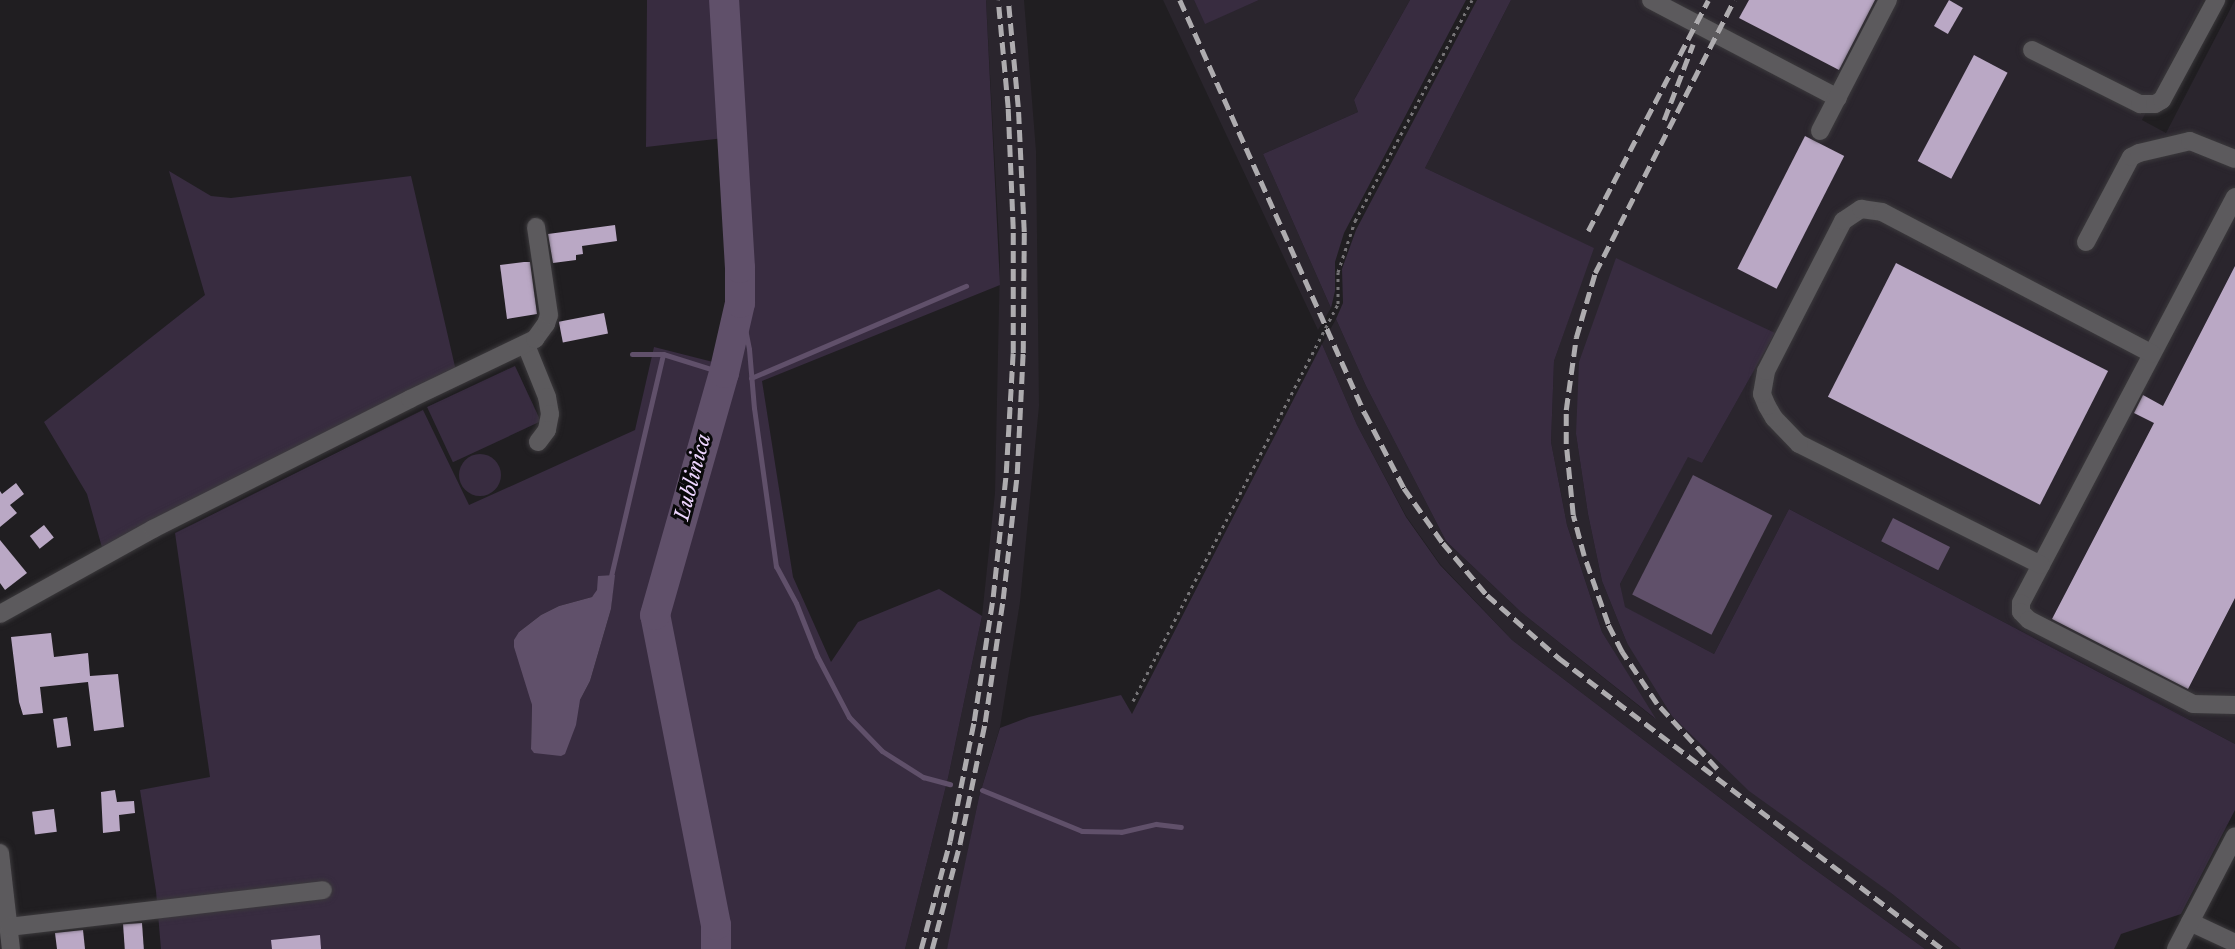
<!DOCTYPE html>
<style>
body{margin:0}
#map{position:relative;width:2235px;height:949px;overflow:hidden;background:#201e21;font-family:"Libre Baskerville",serif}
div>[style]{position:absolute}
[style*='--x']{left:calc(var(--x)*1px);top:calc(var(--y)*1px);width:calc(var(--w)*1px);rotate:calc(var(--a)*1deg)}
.built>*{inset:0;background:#2a252d}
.green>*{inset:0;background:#382c40;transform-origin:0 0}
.round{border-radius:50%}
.water>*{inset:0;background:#60506a;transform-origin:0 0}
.stream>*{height:5px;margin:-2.5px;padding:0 2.5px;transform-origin:2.5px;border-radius:2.5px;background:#60506a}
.river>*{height:30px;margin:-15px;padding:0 15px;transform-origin:15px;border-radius:15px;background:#60506a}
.building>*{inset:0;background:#baa8c5;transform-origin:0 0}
.path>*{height:3px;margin-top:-1.5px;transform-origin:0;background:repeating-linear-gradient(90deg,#767477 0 3px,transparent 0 7.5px)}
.roads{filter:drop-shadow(0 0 2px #3b393c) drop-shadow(0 0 2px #3b393c)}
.minor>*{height:18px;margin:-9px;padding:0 9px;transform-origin:9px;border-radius:9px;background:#5c5a5d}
.rail>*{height:4.5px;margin-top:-2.25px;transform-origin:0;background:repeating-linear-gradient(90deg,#aeacaf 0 12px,transparent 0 18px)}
span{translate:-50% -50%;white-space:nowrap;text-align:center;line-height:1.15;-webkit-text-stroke:6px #09090a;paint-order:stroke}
.water-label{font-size:20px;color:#edd5fe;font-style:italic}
</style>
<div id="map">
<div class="built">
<i style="clip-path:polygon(986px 0,1024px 0,1036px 151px,1039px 406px,1020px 602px,1000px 727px,979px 797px,950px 941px,947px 949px,905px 949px,948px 778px,982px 616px,995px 493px,1000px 259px)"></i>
<i style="clip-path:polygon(1163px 0,1194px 0,1205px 23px,1259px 0,1410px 0,1354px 100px,1358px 112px,1263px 154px,1331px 308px,1318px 330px)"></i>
<i style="clip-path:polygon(1511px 0,2204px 0,2142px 120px,2166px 133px,2235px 0,2235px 744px,1789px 509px,1714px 654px,1624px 607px,1620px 584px,1688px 456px,1702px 463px,1774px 334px,1576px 434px,1588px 514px,1602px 581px,1627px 643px,1891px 893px,1961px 949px,1925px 949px,1803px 861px,1512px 640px,1440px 564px,1406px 516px,1357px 425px,1322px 344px,1336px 319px,1366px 386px,1446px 541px,1521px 612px,1654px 718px,1602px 632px,1567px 525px,1551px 442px,1554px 361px,1593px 248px,1425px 168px)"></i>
</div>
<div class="green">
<i style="clip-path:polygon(evenodd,647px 0,986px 0,1000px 285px,762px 381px,793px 577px,831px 662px,858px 622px,939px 589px,982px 616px,948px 778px,905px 949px,161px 949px,156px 891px,140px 790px,210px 777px,175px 533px,423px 410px,469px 505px,635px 430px,654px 347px,721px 364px,741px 258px,733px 137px,646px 147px,647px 0,614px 575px,611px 609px,590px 681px,580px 700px,531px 749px,532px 705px,519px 632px,541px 615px,559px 606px,592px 597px,614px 575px)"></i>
<i style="clip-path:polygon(1194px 0,1259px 0,1205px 24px)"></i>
<i style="clip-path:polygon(1410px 0,1466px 0,1344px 233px,1335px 262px,1335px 291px,1331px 308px,1263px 154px,1358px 112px,1354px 100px)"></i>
<i style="clip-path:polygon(1477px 0,1511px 0,1425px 168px,1594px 248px,1554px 361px,1551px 442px,1567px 525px,1602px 632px,1656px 719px,1521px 612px,1446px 541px,1366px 386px,1336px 319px,1343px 303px,1342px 269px,1356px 230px)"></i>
<i style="clip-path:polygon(169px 171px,211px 196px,231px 198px,411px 176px,456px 371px,103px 551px,87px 494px,44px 422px,205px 295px)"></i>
<i style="clip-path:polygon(1616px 258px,1775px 333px,1702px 463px,1688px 457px,1620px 584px,1625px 607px,1714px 654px,1789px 509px,2235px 744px,2235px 810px,2181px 914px,2121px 934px,2114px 949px,1961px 949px,1891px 893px,1749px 791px,1672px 716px,1627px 643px,1602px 581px,1588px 514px,1576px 434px,1579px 362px)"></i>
<i style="clip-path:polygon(1322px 344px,1357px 425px,1406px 517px,1440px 565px,1512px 640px,1803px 861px,1925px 949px,947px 949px,979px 797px,1000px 728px,1029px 717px,1121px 695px,1132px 714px)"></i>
<i style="left:515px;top:366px;width:61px;height:97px;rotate:65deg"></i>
<i class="round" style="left:459px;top:454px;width:42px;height:42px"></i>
</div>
<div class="water">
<i style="left:1693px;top:475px;width:89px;height:134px;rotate:27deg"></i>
<i style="left:1893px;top:518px;width:64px;height:26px;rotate:27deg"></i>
<i style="clip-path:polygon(615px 575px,611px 609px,590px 681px,580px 700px,576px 725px,565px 754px,561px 756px,534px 753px,531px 749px,532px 705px,514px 647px,514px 640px,519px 632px,541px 615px,559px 606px,592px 597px,597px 590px,598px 576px)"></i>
</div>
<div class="stream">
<i style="--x:740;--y:303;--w:47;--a:78.9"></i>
<i style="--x:749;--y:349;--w:59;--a:85.2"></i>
<i style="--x:754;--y:408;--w:160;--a:82.1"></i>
<i style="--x:776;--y:566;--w:42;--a:61.6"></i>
<i style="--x:796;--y:603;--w:57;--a:68.4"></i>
<i style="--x:817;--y:656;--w:69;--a:62.3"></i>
<i style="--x:849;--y:717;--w:47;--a:45.9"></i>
<i style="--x:882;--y:751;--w:49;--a:32.4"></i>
<i style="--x:923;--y:777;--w:28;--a:15"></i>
<i style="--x:632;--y:354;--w:31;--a:0"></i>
<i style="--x:751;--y:378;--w:234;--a:-23.2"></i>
<i style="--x:611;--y:576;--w:228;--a:-76.8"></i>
<i style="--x:663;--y:354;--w:64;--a:17.3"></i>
<i style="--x:982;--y:790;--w:108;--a:22.3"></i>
<i style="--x:1082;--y:831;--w:39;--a:1"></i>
<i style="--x:1121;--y:832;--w:36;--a:-13"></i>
<i style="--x:1156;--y:824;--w:25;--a:7"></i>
</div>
<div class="river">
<i style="--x:716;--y:949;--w:24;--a:-90"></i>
<i style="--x:716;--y:925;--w:316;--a:-101.1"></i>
<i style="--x:655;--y:615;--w:252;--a:-74.1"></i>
<i style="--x:724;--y:373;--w:72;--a:-77.1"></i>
<i style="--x:740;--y:303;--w:35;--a:-90"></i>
<i style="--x:740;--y:268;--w:268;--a:-93.4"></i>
</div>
<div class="building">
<i style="clip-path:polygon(1749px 0,1875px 0,1839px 70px,1739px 18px)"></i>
<i style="left:1949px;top:0;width:16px;height:30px;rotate:30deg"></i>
<i style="left:1974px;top:55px;width:38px;height:120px;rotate:28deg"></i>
<i style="left:1805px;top:136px;width:44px;height:149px;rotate:27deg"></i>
<i style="clip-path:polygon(615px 225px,617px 241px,582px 246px,583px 254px,576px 255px,576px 260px,553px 263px,548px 234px)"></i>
<i style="clip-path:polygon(524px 262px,530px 262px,537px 314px,507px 319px,500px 265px)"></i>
<i style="left:1896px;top:263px;width:238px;height:150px;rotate:27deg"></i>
<i style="clip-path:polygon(2235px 266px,2235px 598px,2188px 689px,2052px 619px,2154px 423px,2134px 413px,2143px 395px,2163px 406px)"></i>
<i style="left:604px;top:313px;width:21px;height:46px;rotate:79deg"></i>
<i style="clip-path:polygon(16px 483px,24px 494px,10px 505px,17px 513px,0 527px,0 491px,2px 494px)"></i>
<i style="left:44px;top:525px;width:16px;height:18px;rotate:52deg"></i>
<i style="clip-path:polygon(0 540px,27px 573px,5px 590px,0 583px)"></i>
<i style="clip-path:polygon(51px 633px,54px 657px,88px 653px,90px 676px,118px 674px,124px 727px,94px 731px,88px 682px,40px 687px,43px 713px,23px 715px,19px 702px,11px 637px)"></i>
<i style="left:67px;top:717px;width:29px;height:14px;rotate:82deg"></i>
<i style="clip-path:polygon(115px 790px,117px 802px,134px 801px,135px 813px,119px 815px,120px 831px,103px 833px,101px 792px)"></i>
<i style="left:54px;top:809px;width:23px;height:22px;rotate:83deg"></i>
<i style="left:142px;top:923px;width:26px;height:19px;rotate:86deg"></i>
<i style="clip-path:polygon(83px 930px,85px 949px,57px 949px,55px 933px)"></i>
<i style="clip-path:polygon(320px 935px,321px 949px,272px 949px,271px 940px)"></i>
</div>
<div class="path">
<i style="--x:1133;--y:701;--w:447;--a:-62.7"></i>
<i style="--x:1338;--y:304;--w:32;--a:-90"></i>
<i style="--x:1338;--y:272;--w:54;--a:-71.6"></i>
<i style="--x:1355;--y:221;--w:250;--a:-62.1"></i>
</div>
<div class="roads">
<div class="minor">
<i style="--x:1651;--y:0;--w:211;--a:27.7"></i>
<i style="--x:2032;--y:50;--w:121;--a:26.6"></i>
<i style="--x:2140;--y:104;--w:15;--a:0"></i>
<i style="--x:2155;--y:104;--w:8;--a:-30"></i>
<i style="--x:2162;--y:100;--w:114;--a:-61.6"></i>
<i style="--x:1820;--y:131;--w:148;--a:-62.6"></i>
<i style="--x:2235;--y:197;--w:459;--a:117.8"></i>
<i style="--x:2021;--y:603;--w:9;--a:90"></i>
<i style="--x:2021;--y:612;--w:11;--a:45"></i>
<i style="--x:2029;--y:620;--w:184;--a:27.1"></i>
<i style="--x:2193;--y:704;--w:42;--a:1.4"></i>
<i style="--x:2086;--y:242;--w:96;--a:-62.1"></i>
<i style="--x:2131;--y:157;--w:9;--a:-27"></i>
<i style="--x:2139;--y:153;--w:52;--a:-13.2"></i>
<i style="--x:2190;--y:141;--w:48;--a:21.8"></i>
<i style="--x:526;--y:345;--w:56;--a:68"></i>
<i style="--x:547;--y:397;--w:17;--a:80"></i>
<i style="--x:550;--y:414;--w:16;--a:101"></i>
<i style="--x:547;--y:430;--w:15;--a:127"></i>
<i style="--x:2041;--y:565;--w:271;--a:-153.4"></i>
<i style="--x:1799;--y:444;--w:36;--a:-134"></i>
<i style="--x:1774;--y:418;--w:14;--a:-120"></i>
<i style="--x:1767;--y:406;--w:13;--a:-113"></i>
<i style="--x:1762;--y:394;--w:23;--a:-80"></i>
<i style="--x:1766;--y:371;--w:169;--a:-62.8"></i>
<i style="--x:1843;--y:221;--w:22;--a:-34"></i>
<i style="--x:1861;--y:209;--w:21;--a:8"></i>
<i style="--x:1882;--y:212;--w:305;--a:27.7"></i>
<i style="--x:0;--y:614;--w:175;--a:-29.1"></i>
<i style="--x:153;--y:529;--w:288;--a:-26.8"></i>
<i style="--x:410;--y:399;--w:139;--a:-25.6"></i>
<i style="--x:535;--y:339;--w:19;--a:-54"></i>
<i style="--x:546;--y:324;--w:9;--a:-72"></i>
<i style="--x:549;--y:315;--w:89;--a:-98.4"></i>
<i style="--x:0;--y:853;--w:97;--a:83.5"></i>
<i style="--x:2190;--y:922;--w:50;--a:25"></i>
<i style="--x:9;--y:927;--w:316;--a:-6.7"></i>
<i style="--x:2176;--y:949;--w:127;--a:-62.4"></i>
</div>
</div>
<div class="rail">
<i style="--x:1180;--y:0;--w:453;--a:65.9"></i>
<i style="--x:1365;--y:413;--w:85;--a:62.5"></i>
<i style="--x:1404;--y:488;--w:67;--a:54.7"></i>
<i style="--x:1443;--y:543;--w:68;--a:49.8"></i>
<i style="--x:1487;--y:595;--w:96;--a:41.2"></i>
<i style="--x:1559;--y:658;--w:482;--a:37.2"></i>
<i style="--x:1664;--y:120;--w:81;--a:-69.1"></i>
<i style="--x:1588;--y:231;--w:260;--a:-62.5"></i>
<i style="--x:1717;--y:769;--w:88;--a:-132.7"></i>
<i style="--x:1657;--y:704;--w:63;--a:-123.9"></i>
<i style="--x:1622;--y:652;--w:31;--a:-117"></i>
<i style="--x:1608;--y:624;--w:72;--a:-109.4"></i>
<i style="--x:1584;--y:556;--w:42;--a:-105"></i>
<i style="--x:1573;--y:515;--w:71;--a:-95.6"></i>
<i style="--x:1566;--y:444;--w:34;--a:-90"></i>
<i style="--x:1566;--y:410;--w:73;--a:-82.1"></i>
<i style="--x:1576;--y:338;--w:68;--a:-73.7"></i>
<i style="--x:1595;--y:273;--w:306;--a:-63"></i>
<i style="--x:921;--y:949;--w:112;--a:-75"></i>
<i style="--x:950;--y:841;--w:122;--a:-78.7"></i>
<i style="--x:974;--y:721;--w:125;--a:-81.3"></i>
<i style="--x:993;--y:597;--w:125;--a:-84"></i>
<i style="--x:1006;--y:473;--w:120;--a:-86.7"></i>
<i style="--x:1013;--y:353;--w:124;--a:-90"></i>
<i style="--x:1013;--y:229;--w:121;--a:-92.4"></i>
<i style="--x:1008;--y:108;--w:108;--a:-95.3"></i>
<i style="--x:932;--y:949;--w:110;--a:-75.2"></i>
<i style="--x:960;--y:843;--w:124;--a:-78.3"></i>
<i style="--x:985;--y:722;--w:124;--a:-81.7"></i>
<i style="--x:1003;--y:599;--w:126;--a:-83.6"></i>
<i style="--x:1017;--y:474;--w:121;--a:-87.2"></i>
<i style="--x:1023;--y:353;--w:121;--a:-89.5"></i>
<i style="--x:1024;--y:232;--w:125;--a:-92.7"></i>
<i style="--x:1018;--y:107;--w:107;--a:-95.3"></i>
</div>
<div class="water-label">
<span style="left:693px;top:477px;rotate:-75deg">Lublinica</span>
</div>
</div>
